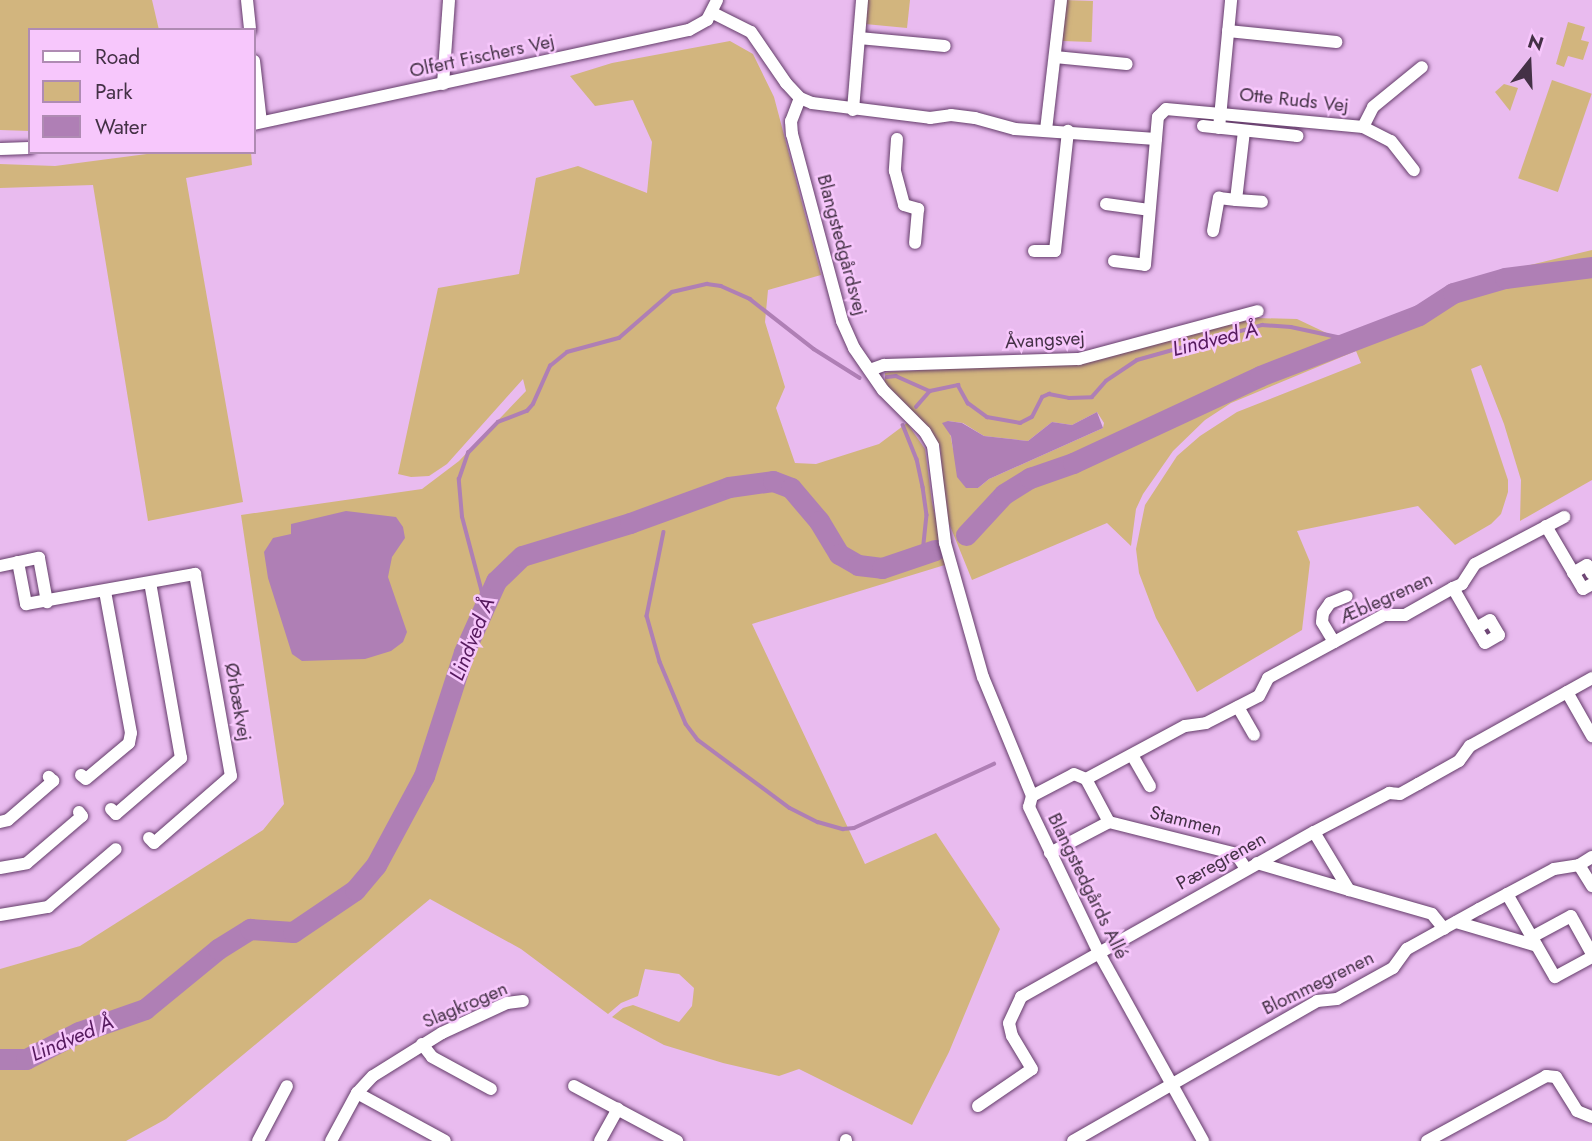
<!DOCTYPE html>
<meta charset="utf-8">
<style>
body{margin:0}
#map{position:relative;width:1592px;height:1141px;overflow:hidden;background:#e9bbef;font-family:Jost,sans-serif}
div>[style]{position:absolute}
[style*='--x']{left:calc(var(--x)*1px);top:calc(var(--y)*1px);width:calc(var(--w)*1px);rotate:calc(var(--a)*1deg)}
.green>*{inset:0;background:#d2b57e;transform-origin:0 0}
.water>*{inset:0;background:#af7fb5}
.stream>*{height:3.5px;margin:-1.75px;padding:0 1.75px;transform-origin:1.75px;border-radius:1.75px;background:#af7fb5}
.river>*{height:21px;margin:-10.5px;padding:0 10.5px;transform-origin:10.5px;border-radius:10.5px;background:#af7fb5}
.roads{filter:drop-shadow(0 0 2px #643c6a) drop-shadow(0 0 2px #643c6a)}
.minor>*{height:12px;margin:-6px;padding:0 6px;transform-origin:6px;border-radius:6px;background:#fff}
span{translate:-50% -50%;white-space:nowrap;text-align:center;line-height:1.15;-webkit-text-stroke:5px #f7c7fc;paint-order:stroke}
.street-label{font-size:19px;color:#443146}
.water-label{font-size:21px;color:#561a5e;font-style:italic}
.legend{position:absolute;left:28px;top:28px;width:228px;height:126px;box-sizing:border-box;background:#f7c7fc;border:2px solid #af8bb3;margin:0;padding:9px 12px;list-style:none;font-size:21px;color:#443146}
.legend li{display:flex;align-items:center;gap:14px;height:35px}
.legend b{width:35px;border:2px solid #af8bb3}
.north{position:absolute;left:1494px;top:28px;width:70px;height:70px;-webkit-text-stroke:5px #f7c7fc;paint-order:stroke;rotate:18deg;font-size:19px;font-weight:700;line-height:28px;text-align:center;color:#443146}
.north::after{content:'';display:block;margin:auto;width:24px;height:32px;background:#443146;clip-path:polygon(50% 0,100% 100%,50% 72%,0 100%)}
</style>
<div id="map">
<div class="green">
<i style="clip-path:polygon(0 0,152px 0,159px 30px,30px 30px,30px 131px,0 130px)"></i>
<i style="clip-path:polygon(867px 0,910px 0,907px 28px,865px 24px)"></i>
<i style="left:1064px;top:0;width:29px;height:41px;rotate:2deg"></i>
<i style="clip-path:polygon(1568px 22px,1585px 27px,1581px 40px,1589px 42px,1583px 60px,1568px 56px,1564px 67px,1556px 64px)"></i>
<i style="clip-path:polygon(730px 41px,753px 54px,774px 97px,821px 275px,768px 290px,765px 322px,785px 387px,776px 408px,795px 463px,816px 464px,879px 444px,907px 423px,925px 449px,932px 503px,948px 564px,752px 624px,865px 864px,936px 833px,1000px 929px,949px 1052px,912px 1125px,799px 1069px,779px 1076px,723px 1063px,664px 1045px,612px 1017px,623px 1008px,633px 1005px,679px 1022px,692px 1006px,694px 988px,679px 974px,645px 969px,638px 996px,621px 1003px,608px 1014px,521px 949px,430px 899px,166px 1119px,126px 1141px,0 1141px,0 969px,80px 946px,263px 830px,284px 804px,241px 515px,422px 489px,459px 461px,526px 391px,523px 379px,447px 464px,429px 476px,411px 477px,398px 474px,438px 288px,519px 274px,536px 178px,578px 166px,647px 193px,652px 142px,633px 100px,595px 106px,570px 76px,612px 63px)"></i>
<i style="left:1552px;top:80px;width:42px;height:104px;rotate:19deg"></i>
<i style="clip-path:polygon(1504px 84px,1518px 88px,1510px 111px,1495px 92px)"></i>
<i style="clip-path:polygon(162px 152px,251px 152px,252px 165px,186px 178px,243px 502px,148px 521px,93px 185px,0 188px,0 164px,55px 166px)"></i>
<i style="clip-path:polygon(evenodd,1592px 250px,1592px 480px,1520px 521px,1521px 480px,1504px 424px,1481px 365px,1471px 369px,1508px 480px,1508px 492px,1501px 514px,1491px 524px,1455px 545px,1418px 506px,1297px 531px,1310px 562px,1302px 630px,1197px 692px,1156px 618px,1139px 573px,1136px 549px,1145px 505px,1177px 456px,1200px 436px,1237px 412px,1361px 363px,1356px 351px,1231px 403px,1205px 420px,1173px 451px,1143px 494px,1136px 509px,1131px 546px,1107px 523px,972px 580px,946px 516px,940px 446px,924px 423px,885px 383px,885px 373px,890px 372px,1081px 361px,1257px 318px,1297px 319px,1354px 346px,1448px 305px,1468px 280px,1592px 250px,1097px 412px,1104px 423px,1103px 428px,989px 479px,978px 488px,953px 449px,948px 421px,963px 423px,984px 436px,1028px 441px,1052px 422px,1072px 425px,1097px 412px)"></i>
</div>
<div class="water">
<i style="clip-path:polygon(1097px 412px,1103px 428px,989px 479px,978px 488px,966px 488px,957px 477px,951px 436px,942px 423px,948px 421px,962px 423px,984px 436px,1028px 441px,1052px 422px,1072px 425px)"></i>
<i style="clip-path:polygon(346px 511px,396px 517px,403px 527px,405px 538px,392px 557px,388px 577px,407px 632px,403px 642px,391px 651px,365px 659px,302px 661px,292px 654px,268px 578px,264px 552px,273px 538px,291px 534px,291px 524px)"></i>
</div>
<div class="stream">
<i style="--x:887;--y:377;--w:9;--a:-6"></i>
<i style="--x:896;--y:376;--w:37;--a:24"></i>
<i style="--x:916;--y:407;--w:21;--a:-49"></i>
<i style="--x:930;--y:391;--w:29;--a:-12"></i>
<i style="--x:958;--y:385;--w:21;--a:61"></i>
<i style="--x:968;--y:403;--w:24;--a:36"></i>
<i style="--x:987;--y:417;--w:34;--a:10"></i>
<i style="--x:1020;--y:423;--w:13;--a:-27"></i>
<i style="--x:1032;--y:417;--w:22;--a:-63"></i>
<i style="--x:1042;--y:397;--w:8;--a:-23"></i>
<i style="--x:1049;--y:394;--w:20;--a:11"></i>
<i style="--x:1069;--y:398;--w:23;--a:-2"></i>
<i style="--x:1092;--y:397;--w:21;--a:-49"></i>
<i style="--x:1106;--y:381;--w:37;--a:-34"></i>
<i style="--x:1137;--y:360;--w:130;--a:-15.6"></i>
<i style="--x:1262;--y:325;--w:29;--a:4"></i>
<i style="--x:1291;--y:327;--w:66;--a:12.2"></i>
<i style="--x:903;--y:425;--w:37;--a:68"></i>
<i style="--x:917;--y:459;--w:29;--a:78"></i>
<i style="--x:923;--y:487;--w:28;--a:82"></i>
<i style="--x:927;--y:515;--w:39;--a:96"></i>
<i style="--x:664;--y:532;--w:86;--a:101.4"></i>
<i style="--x:647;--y:616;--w:48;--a:74.2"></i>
<i style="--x:660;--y:662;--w:67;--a:67.2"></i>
<i style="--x:686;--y:724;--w:20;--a:53"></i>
<i style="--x:698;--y:740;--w:114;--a:36.5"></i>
<i style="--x:790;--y:808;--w:31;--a:27"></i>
<i style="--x:818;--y:822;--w:26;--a:16"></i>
<i style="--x:843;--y:829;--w:11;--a:-5"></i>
<i style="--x:854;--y:828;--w:154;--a:-24.6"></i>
<i style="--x:485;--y:604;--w:90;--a:-104.8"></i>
<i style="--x:462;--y:517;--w:38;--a:-95"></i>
<i style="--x:459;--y:479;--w:28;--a:-71"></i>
<i style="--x:468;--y:453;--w:43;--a:-45.9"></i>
<i style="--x:498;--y:422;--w:31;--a:-21"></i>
<i style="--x:527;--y:411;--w:9;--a:-49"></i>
<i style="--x:533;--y:404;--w:42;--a:-65.9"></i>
<i style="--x:550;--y:366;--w:22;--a:-39"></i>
<i style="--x:567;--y:352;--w:54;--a:-15.1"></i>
<i style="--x:619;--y:338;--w:70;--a:-41"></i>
<i style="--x:672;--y:292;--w:36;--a:-13"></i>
<i style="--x:707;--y:284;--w:14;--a:8"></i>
<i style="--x:721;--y:286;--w:32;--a:24"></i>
<i style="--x:750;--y:299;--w:81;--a:38"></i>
<i style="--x:814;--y:349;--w:54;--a:32.2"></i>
</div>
<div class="river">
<i style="--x:966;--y:535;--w:56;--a:-47.2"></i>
<i style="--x:1004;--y:494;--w:31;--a:-32"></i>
<i style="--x:1030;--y:478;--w:46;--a:-19.2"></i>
<i style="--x:1073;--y:463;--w:206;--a:-24.9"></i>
<i style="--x:1260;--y:376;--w:170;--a:-21"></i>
<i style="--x:1419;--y:315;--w:40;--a:-32.9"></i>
<i style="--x:1453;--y:293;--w:54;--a:-16.1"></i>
<i style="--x:1505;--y:278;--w:88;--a:-7.2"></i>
<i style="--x:0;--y:1059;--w:26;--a:0"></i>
<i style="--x:26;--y:1059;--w:59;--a:-27"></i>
<i style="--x:79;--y:1032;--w:70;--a:-19.2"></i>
<i style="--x:145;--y:1009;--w:94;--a:-39.4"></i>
<i style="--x:218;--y:949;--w:38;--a:-32"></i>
<i style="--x:250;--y:929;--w:43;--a:4"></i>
<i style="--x:293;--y:932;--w:75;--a:-34.1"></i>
<i style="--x:355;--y:890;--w:33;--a:-50"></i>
<i style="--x:376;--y:865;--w:101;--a:-61.7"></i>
<i style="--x:424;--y:776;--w:130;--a:-72.1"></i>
<i style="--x:464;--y:652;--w:78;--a:-65.7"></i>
<i style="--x:496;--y:581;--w:36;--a:-44"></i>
<i style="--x:522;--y:556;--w:113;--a:-17"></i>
<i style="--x:630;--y:523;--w:105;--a:-20"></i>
<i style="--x:729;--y:487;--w:44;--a:-7.8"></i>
<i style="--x:773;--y:481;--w:19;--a:21"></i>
<i style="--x:791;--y:488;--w:43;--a:49.7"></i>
<i style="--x:819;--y:521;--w:39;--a:59"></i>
<i style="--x:839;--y:554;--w:22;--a:30"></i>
<i style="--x:858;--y:565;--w:24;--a:7"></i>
<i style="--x:882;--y:568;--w:56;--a:-18.8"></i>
</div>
<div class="roads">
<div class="minor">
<i style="--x:247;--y:0;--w:30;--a:84"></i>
<i style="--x:713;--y:13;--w:42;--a:26.6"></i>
<i style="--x:751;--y:32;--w:62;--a:55.5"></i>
<i style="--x:786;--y:83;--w:21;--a:47"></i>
<i style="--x:800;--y:98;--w:13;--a:23"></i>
<i style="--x:812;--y:103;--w:119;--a:7.2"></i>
<i style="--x:930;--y:118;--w:21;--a:-8"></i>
<i style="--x:951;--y:115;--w:24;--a:7"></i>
<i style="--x:975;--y:118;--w:41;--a:15.4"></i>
<i style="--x:1015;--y:129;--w:141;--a:4.1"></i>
<i style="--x:1156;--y:139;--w:22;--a:-85"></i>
<i style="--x:1158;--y:117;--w:11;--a:-45"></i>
<i style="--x:1166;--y:109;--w:198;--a:5.2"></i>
<i style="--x:1363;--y:127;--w:22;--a:-63"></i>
<i style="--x:1373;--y:107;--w:63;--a:-39.2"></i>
<i style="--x:1228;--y:31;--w:109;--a:5.8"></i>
<i style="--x:859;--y:38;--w:86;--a:5.3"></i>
<i style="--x:1055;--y:57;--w:72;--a:5.6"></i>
<i style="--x:254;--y:61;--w:61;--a:83.5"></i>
<i style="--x:443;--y:84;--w:84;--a:-85.9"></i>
<i style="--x:800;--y:98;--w:25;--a:111"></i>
<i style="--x:791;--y:121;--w:13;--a:86"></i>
<i style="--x:792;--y:134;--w:194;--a:75"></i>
<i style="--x:842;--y:321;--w:30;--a:66"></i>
<i style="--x:854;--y:348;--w:51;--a:55.4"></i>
<i style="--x:883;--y:390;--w:59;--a:45"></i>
<i style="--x:925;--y:432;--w:16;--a:60"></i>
<i style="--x:933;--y:446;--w:98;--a:82.9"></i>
<i style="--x:945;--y:543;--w:139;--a:74.2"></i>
<i style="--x:983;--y:677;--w:129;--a:67.6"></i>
<i style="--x:1032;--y:796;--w:11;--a:105"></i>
<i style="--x:1029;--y:807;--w:162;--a:64.4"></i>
<i style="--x:1099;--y:953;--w:215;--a:61"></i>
<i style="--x:853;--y:110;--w:110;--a:-85.3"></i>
<i style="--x:254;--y:124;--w:445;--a:-12.2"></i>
<i style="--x:689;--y:30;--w:21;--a:-29"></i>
<i style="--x:707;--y:20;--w:22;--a:-63"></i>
<i style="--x:1203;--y:126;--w:95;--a:6.1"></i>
<i style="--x:1363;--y:127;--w:31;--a:27"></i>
<i style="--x:1391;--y:141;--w:37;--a:52"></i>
<i style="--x:1219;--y:128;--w:129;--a:-84.6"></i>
<i style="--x:1046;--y:130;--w:131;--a:-83.4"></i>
<i style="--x:1244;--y:131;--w:69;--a:96.6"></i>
<i style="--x:1236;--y:200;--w:26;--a:4"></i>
<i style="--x:897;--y:139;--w:32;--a:94"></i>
<i style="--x:895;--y:171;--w:35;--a:75"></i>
<i style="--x:904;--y:205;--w:15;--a:16"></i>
<i style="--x:918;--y:209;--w:34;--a:95"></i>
<i style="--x:0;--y:149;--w:30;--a:-2"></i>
<i style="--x:1106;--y:204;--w:43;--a:7.9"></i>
<i style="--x:1213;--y:231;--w:34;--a:-80"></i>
<i style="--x:1219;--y:198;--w:17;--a:7"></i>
<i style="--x:1034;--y:251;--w:21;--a:0"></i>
<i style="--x:1055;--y:251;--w:121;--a:-83.8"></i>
<i style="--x:1114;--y:261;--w:31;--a:7"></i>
<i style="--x:1145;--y:265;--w:126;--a:-85"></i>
<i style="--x:870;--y:370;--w:15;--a:-20"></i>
<i style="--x:884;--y:365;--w:195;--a:-1.8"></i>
<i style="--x:1079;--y:359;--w:185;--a:-15"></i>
<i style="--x:1546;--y:526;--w:73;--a:59.6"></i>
<i style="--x:1583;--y:589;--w:10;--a:-29"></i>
<i style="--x:18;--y:562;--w:43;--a:79.2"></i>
<i style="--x:26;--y:604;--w:172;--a:-10.1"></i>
<i style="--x:195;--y:574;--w:205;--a:79.9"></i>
<i style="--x:231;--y:776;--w:102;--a:139"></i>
<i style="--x:154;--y:843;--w:7;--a:-135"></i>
<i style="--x:0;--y:566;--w:40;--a:-12"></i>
<i style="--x:39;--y:558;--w:45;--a:79.7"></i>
<i style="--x:1573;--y:573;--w:16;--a:-30"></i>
<i style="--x:1587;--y:565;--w:10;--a:61"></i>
<i style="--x:1453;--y:588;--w:46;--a:60.1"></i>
<i style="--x:1476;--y:628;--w:17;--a:59"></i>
<i style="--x:1485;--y:643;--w:16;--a:-30"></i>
<i style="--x:1499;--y:635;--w:17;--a:-121"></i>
<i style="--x:1490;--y:620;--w:16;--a:150"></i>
<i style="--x:1334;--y:642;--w:23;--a:-121"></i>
<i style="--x:1322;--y:622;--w:9;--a:-84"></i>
<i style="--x:1323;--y:613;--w:12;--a:-55"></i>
<i style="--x:1330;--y:603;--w:18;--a:-22"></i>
<i style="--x:1567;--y:692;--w:51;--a:60.4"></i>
<i style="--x:1238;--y:707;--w:32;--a:60"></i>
<i style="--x:1132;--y:755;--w:36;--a:60"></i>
<i style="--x:81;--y:775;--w:6;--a:39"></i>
<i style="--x:86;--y:779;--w:56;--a:-39.9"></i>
<i style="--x:129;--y:743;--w:10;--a:-79"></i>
<i style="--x:131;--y:733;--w:144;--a:-100.4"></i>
<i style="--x:1086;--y:779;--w:112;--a:-28.2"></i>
<i style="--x:1185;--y:726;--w:21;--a:-8"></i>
<i style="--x:1206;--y:723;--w:59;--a:-27"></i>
<i style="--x:1259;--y:696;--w:20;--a:-63"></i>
<i style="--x:1268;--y:678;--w:132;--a:-28.5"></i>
<i style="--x:1384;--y:615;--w:21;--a:0"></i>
<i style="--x:1405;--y:615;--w:55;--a:-29.4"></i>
<i style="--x:1453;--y:588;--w:10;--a:-24"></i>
<i style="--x:1462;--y:584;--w:24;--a:-57"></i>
<i style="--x:1475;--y:564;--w:101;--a:-27.8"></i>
<i style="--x:1032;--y:796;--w:47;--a:-27.6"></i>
<i style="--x:1074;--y:774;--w:13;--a:23"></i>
<i style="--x:1086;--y:779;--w:49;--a:61.9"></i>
<i style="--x:1109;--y:822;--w:131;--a:14.1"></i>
<i style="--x:1236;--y:854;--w:18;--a:56"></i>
<i style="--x:111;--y:809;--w:7;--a:45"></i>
<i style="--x:116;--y:814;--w:86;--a:-40.7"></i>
<i style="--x:181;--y:758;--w:178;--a:-100"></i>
<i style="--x:0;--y:822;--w:8;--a:-14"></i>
<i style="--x:8;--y:820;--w:60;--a:-40.9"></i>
<i style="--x:53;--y:781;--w:6;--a:-135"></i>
<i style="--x:1314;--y:832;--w:68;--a:58.9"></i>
<i style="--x:1349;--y:890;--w:86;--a:16.1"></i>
<i style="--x:1432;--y:914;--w:19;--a:51"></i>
<i style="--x:1050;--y:853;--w:67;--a:-27.7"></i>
<i style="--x:1257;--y:863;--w:96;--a:16.4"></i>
<i style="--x:1579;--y:865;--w:25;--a:58"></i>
<i style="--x:0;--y:868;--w:27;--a:-10"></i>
<i style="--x:27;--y:863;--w:72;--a:-40.5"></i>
<i style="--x:82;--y:816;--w:5;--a:-127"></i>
<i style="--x:1507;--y:894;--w:96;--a:60"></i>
<i style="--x:1555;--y:977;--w:42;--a:-28.4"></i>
<i style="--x:0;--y:915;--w:49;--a:-9.5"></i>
<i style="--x:48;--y:907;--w:89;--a:-40.5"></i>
<i style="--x:1456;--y:922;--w:84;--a:16.5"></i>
<i style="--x:1532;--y:937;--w:44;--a:-28.3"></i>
<i style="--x:1571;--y:916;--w:43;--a:61.1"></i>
<i style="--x:422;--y:1044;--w:16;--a:52"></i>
<i style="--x:432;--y:1057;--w:67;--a:28.5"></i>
<i style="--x:574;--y:1086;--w:117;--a:28.1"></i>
<i style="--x:357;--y:1093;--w:100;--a:28.6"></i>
<i style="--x:978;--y:1106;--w:65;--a:-34.4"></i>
<i style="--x:1032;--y:1069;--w:39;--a:-121"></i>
<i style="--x:1012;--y:1036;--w:13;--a:-103"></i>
<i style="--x:1009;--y:1023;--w:29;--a:-65"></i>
<i style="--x:1021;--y:997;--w:336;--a:-29.4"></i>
<i style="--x:1314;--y:832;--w:85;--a:-27.5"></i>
<i style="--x:1389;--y:793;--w:11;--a:5"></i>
<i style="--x:1400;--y:794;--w:21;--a:-29"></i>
<i style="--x:1418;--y:784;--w:47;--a:-29.3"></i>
<i style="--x:1459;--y:761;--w:19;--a:-54"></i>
<i style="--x:1470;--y:746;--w:140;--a:-29.1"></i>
<i style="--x:258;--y:1141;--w:62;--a:-62.2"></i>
<i style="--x:331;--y:1141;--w:55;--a:-61.6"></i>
<i style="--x:357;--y:1093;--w:23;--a:-47"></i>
<i style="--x:373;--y:1076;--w:81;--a:-31.9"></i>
<i style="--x:442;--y:1033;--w:72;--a:-24.8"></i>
<i style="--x:507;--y:1003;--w:16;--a:-7"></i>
<i style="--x:600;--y:1141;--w:37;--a:-61"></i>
<i style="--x:846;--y:1141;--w:1;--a:-90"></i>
<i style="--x:1073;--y:1141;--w:281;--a:-29.8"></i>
<i style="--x:1317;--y:1001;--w:20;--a:-6"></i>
<i style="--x:1337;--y:999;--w:64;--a:-29"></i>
<i style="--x:1393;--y:968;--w:24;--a:-54"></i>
<i style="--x:1407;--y:949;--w:82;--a:-29.1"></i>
<i style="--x:1479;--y:909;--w:85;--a:-28.1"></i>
<i style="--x:1554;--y:869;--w:25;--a:-9"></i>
<i style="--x:1579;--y:865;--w:15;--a:-32"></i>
<i style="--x:1427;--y:1141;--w:136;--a:-28.6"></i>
<i style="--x:1546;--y:1076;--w:10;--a:6"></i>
<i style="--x:1556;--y:1077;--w:40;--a:58"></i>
<i style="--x:1577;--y:1111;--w:16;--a:22"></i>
</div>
</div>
<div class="street-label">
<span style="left:482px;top:56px;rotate:-12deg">Olfert Fischers Vej</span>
<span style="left:1294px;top:100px;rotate:6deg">Otte Ruds Vej</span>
<span style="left:842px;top:245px;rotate:75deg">Blangstedgårdsvej</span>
<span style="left:1045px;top:340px;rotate:-3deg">Åvangsvej</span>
<span style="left:1386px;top:598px;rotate:-24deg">Æblegrenen</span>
<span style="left:238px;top:702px;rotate:80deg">Ørbækvej</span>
<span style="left:1186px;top:821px;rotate:14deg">Stammen</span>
<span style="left:1221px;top:861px;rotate:-29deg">Pæregrenen</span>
<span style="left:1088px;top:886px;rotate:64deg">Blangstedgårds Allé</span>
<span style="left:1318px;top:983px;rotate:-26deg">Blommegrenen</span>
<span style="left:465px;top:1005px;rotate:-23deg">Slagkrogen</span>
</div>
<div class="water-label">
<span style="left:1215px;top:339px;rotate:-14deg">Lindved Å</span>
<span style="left:472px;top:639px;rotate:-68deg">Lindved Å</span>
<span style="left:72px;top:1038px;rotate:-23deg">Lindved Å</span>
</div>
<ul class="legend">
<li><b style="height:9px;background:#fff"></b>Road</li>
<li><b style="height:19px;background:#d2b57e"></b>Park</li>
<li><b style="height:19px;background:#af7fb5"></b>Water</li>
</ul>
<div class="north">N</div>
</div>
